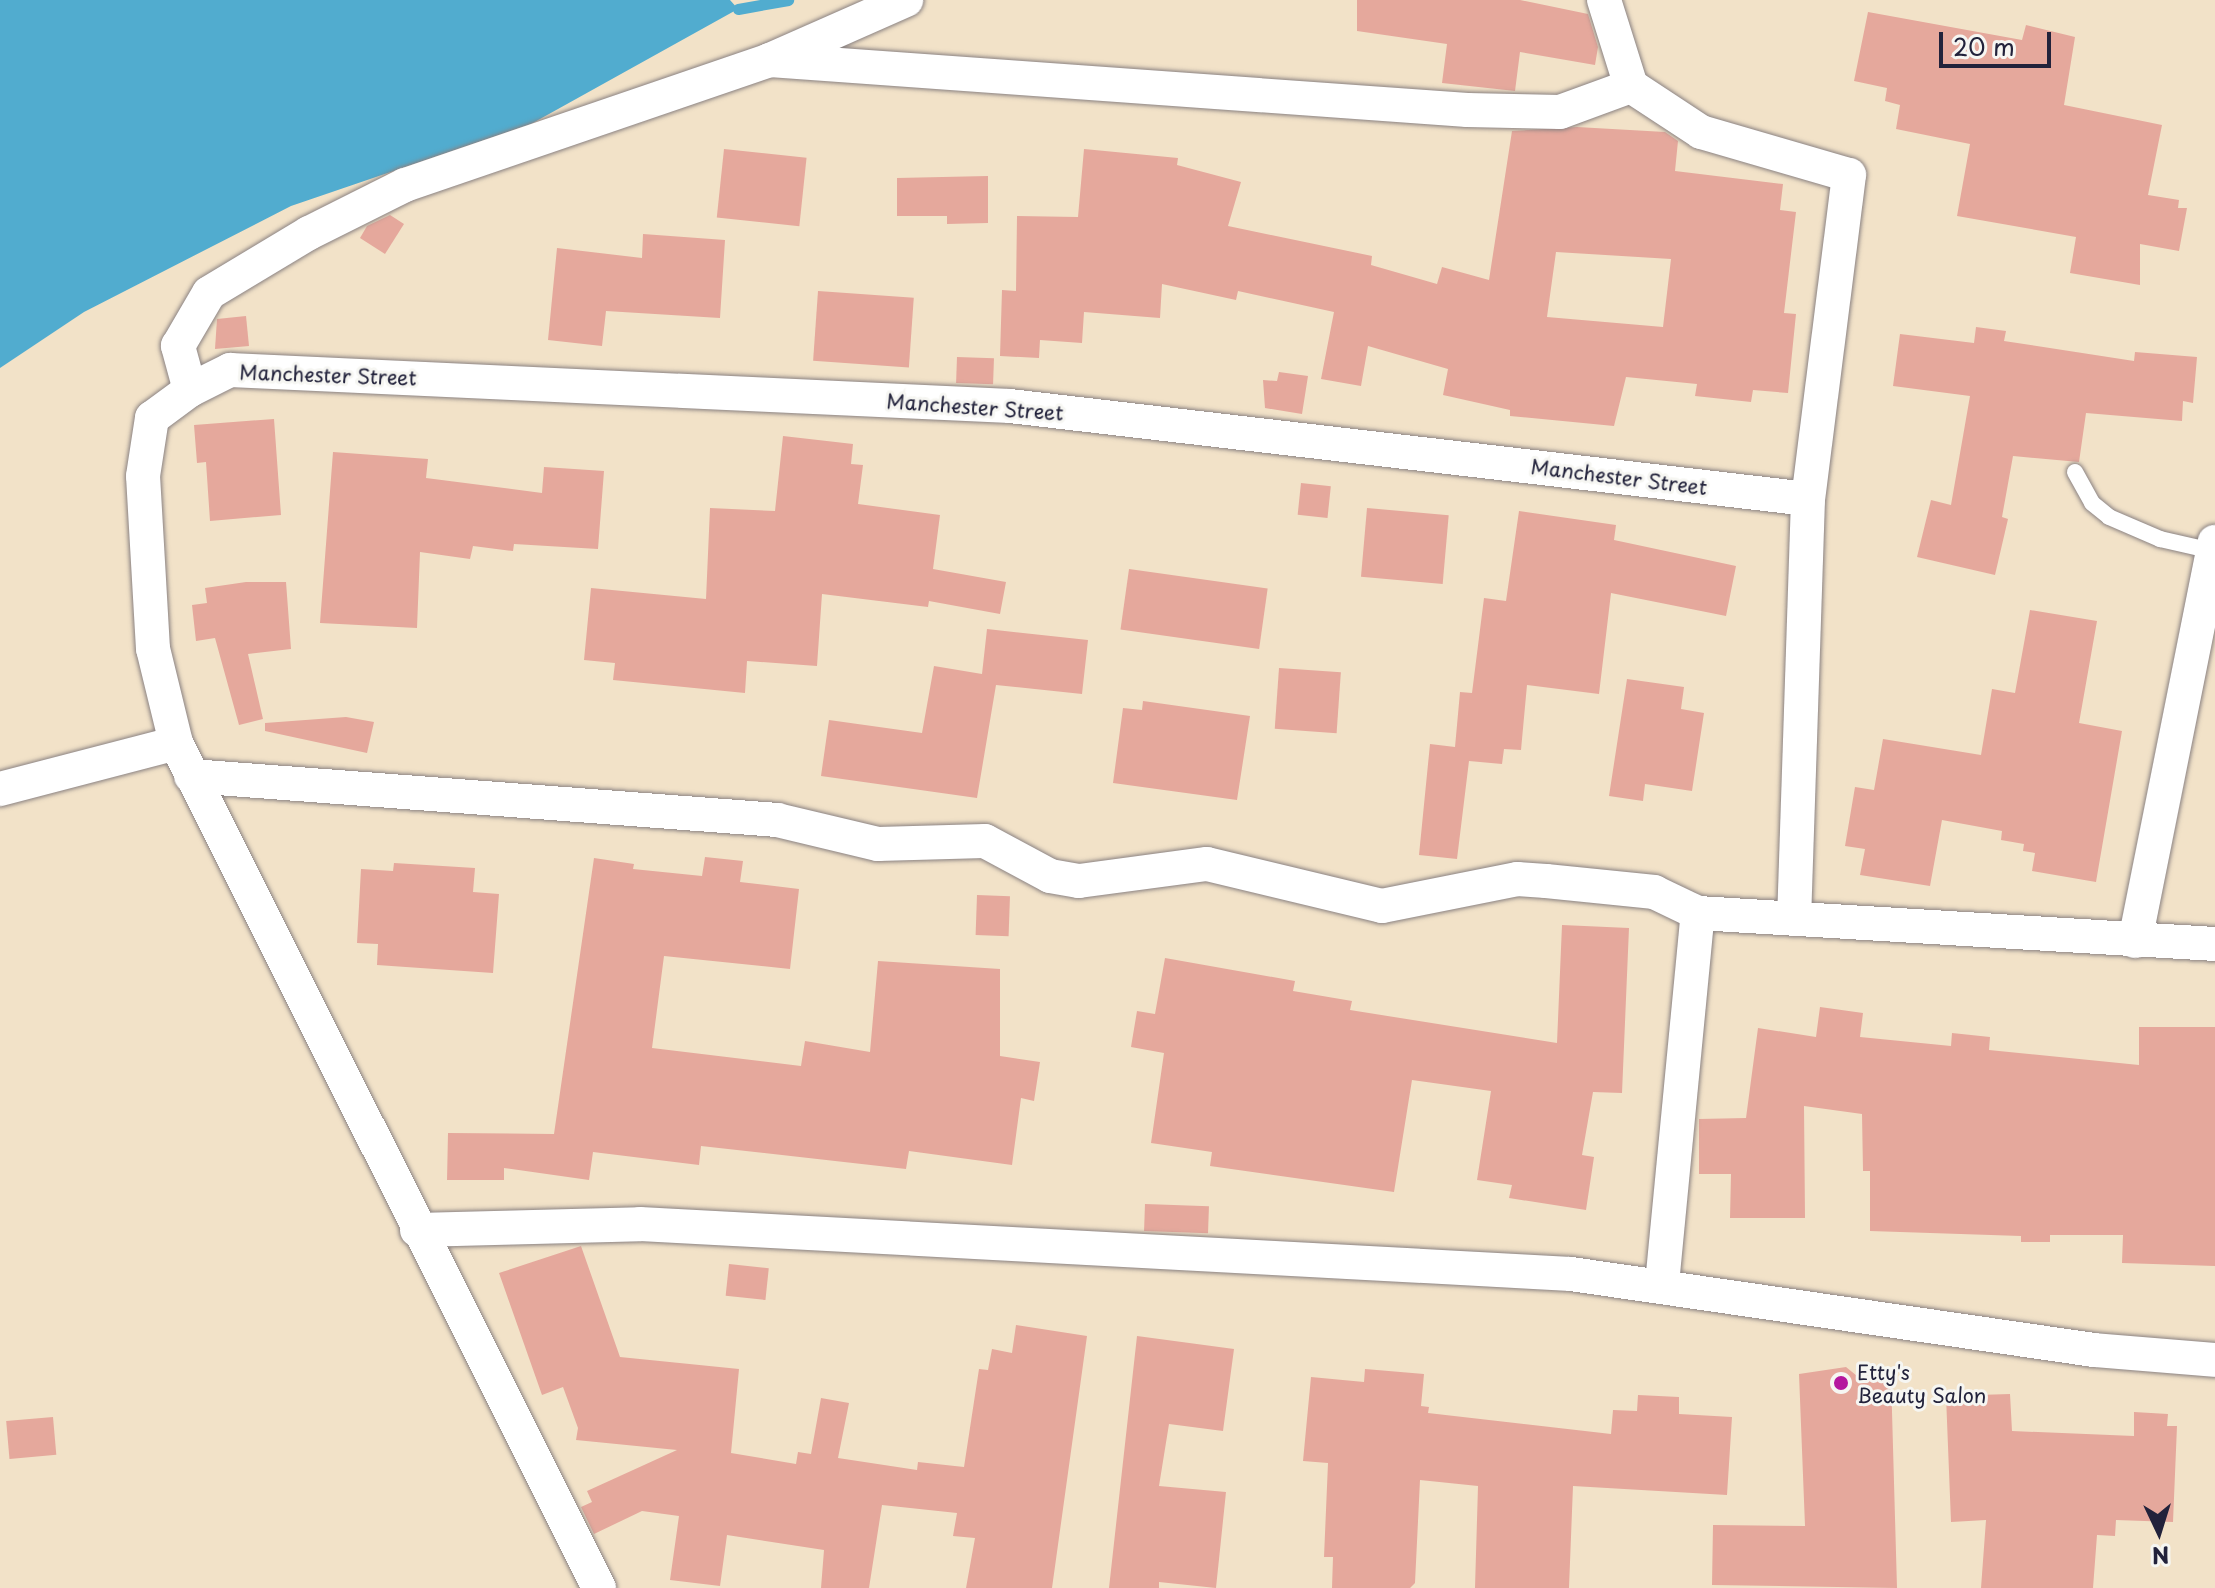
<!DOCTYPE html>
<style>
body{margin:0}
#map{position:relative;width:2215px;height:1588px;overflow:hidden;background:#f2e2c8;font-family:"Playpen Sans",sans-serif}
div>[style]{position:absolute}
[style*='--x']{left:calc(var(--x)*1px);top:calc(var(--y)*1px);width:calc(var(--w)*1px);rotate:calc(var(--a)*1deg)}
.water>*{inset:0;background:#51accf}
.stream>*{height:11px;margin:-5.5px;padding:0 5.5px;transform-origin:5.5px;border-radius:5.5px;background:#51accf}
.building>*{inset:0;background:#e5a89c;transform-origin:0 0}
.roads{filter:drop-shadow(0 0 2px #8a8282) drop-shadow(0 0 2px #8a8282)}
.lane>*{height:16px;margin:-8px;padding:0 8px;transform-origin:8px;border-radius:8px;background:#fff}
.street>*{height:34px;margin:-17px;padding:0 17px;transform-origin:17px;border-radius:17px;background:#fff}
.dots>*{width:22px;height:22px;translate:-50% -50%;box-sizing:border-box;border:4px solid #f6f6f2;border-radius:50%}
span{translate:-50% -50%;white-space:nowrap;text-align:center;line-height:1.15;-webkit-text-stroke:6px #f6f6f2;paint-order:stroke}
.street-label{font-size:20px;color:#22223b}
.poi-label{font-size:20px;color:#22223b}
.left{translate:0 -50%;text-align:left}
.north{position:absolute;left:2119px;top:1492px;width:80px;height:80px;-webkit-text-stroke:6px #f6f6f2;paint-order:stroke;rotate:176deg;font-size:22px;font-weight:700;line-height:32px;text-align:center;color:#22223b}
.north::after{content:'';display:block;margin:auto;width:28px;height:36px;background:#22223b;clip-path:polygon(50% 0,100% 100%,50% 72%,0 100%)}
.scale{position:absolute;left:1939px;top:32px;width:112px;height:36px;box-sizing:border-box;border:4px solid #22223b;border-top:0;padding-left:10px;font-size:24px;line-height:28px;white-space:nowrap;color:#22223b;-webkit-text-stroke:6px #f6f6f2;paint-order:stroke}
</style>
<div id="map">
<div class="water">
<i style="clip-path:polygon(0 0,730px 0,738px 9px,531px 124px,291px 206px,84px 312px,0 368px)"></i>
</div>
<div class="stream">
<i style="--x:738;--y:9;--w:51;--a:-10.2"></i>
</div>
<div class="building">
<i style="clip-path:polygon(1357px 0,1520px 0,1588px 14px,1598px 47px,1595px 65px,1520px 52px,1515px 91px,1442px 83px,1447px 44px,1357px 31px)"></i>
<i style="clip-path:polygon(1868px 12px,2022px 40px,2026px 25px,2075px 37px,2064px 105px,2162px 125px,2148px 195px,2179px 200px,2178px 208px,2187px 208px,2179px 251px,2140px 244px,2140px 285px,2070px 273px,2076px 237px,1957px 216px,1970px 144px,1896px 129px,1900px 105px,1885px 101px,1887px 88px,1854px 81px)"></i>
<i style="clip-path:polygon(evenodd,1577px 127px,1665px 132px,1678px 141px,1675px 171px,1783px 184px,1780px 210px,1796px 212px,1784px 313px,1796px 314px,1788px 393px,1753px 390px,1751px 402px,1695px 396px,1697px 384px,1626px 377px,1614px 426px,1510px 416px,1510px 410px,1443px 395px,1448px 369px,1368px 346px,1361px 386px,1321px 379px,1334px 312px,1238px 291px,1236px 300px,1162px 284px,1160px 318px,1084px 312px,1082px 343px,1040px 340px,1039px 358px,1000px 356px,1002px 290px,1016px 291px,1017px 216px,1078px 217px,1084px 149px,1178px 158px,1177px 165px,1241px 182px,1228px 226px,1372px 256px,1371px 265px,1437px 284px,1442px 267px,1489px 280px,1512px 131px,1577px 127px,1556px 252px,1671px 259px,1663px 327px,1547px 317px,1556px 252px)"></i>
<i style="left:724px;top:149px;width:83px;height:69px;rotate:6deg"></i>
<i style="clip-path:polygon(988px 176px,988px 223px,947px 224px,947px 216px,897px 216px,897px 178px)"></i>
<i style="clip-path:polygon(390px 215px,404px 224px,385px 254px,360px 238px,367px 226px)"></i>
<i style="clip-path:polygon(643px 234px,725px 240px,720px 318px,606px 311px,602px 346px,548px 340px,557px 248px,642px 258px)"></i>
<i style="left:818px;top:291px;width:96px;height:70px;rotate:4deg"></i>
<i style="clip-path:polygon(246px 316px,249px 346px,215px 349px,217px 319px)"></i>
<i style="clip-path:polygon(1976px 327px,2006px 331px,2004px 341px,2134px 361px,2135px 352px,2197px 357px,2193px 403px,2183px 401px,2182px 421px,2086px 413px,2079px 462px,2013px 456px,2002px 517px,2008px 519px,1995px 575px,1917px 557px,1931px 500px,1951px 505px,1970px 396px,1893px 386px,1900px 334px,1974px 343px)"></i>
<i style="left:957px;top:357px;width:37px;height:26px;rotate:2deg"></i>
<i style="clip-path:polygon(1279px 372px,1308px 376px,1302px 414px,1265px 408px,1263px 380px,1277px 381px)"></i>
<i style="clip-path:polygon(274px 419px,281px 515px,210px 521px,206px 462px,197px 463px,194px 425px)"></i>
<i style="clip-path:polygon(783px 436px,853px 444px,851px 464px,863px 465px,858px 504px,940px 515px,933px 569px,1006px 582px,1000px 614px,929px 601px,928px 607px,822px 594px,817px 666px,747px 661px,745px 693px,613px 680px,615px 663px,584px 660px,591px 588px,706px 599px,710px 508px,775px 511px)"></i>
<i style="clip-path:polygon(333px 452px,428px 459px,426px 478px,542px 493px,544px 467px,604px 471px,598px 549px,514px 544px,513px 551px,473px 546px,470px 559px,420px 552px,417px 628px,320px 623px)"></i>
<i style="left:1301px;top:483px;width:30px;height:32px;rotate:6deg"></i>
<i style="left:1367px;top:508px;width:82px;height:69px;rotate:5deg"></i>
<i style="clip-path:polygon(1519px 511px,1616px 525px,1614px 540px,1736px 566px,1726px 616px,1611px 593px,1599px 694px,1527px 685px,1521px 750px,1504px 749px,1502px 764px,1469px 761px,1457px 859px,1419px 855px,1430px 744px,1455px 747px,1460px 692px,1472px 693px,1484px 598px,1506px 601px)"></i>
<i style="left:1129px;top:569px;width:140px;height:61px;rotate:8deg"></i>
<i style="clip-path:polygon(246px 582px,286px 582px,291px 649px,248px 654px,263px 719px,239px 725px,215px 638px,196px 641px,192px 605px,207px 603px,205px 588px)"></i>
<i style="clip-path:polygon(2030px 610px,2097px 621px,2079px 723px,2122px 731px,2096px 882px,2032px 871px,2035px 853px,2023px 851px,2024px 844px,2001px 840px,2002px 831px,1942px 820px,1930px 886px,1860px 875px,1865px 849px,1845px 846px,1855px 787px,1874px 790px,1883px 739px,1981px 755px,1992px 689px,2015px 693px)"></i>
<i style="clip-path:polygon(987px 629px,1088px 640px,1082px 694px,996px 685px,977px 798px,821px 776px,829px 720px,922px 733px,934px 666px,982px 674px)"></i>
<i style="left:1279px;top:668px;width:62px;height:61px;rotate:4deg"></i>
<i style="clip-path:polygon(1627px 679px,1684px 687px,1681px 709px,1704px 713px,1692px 791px,1645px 784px,1643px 801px,1609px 796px)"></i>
<i style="clip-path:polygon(1143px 701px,1250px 716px,1237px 800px,1113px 783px,1123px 708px,1142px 710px)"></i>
<i style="clip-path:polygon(346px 717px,374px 722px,367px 753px,265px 731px,265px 723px)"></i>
<i style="clip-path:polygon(705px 857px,743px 861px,740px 882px,799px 889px,790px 969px,664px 956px,652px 1048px,801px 1066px,805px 1041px,870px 1052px,878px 961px,1000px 969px,1000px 1056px,1040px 1062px,1034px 1101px,1021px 1098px,1012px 1165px,909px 1151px,906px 1169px,701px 1146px,699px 1165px,593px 1152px,589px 1180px,504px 1168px,504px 1180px,447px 1180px,448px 1133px,554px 1134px,594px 858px,634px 864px,633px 869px,702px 876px)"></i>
<i style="clip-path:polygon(394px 863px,475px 868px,473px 892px,499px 894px,493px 973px,377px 965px,378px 944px,357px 943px,361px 869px,393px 871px)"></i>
<i style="left:977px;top:895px;width:33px;height:40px;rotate:2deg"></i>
<i style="clip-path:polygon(1562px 925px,1629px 928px,1622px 1093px,1593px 1092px,1582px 1155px,1594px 1157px,1586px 1210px,1509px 1198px,1512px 1185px,1477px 1180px,1491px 1091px,1412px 1080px,1394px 1192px,1210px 1166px,1212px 1152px,1151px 1143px,1164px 1053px,1131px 1047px,1137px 1011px,1155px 1014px,1165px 958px,1295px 981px,1293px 991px,1352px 1001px,1350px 1010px,1557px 1043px)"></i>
<i style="clip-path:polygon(1820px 1007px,1863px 1013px,1860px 1037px,1951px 1046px,1952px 1033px,1990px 1037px,1989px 1050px,2139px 1065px,2139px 1027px,2215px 1027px,2215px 1266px,2122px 1263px,2123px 1235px,2050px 1235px,2050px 1242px,2021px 1242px,2021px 1236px,1870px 1231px,1870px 1171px,1863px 1171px,1862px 1114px,1804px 1106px,1805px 1218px,1730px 1218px,1731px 1174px,1699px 1174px,1699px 1119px,1746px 1118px,1758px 1028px,1816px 1037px)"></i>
<i style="left:1145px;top:1204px;width:64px;height:27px;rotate:2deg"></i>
<i style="clip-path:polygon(581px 1246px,620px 1357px,739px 1369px,731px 1453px,796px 1464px,798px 1452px,811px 1454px,821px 1398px,849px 1403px,838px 1458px,917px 1470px,918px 1462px,964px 1467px,979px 1369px,988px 1370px,992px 1349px,1012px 1353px,1016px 1325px,1087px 1336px,1052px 1588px,966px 1588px,975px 1538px,953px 1536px,957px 1513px,882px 1505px,869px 1588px,821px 1588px,824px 1550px,727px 1535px,720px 1586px,670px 1580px,679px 1516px,642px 1511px,594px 1534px,581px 1507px,592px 1502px,587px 1491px,677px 1450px,576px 1440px,578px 1428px,563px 1387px,542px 1395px,499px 1273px)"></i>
<i style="left:729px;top:1264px;width:40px;height:32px;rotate:6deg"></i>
<i style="clip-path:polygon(1137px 1336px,1234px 1349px,1223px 1431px,1169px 1424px,1159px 1486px,1226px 1492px,1216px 1588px,1159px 1582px,1159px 1588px,1109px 1588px)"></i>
<i style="clip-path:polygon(1846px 1367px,1857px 1376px,1891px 1376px,1897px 1588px,1712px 1585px,1713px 1525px,1805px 1526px,1799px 1374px)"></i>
<i style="clip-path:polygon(1365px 1369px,1424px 1374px,1421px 1406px,1429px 1407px,1428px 1413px,1611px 1434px,1613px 1410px,1637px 1411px,1638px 1395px,1679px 1397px,1679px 1414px,1732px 1417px,1727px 1495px,1573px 1486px,1569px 1588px,1475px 1588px,1478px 1486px,1420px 1480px,1415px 1583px,1410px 1588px,1332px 1588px,1333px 1557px,1324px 1557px,1328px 1463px,1303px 1461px,1311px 1377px,1364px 1382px)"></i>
<i style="clip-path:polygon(2010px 1394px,2012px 1431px,2134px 1436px,2134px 1412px,2168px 1414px,2167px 1426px,2177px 1426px,2173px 1522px,2116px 1520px,2115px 1536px,2097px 1535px,2093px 1588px,1981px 1588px,1986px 1520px,1951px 1522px,1946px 1396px)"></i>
<i style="left:53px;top:1417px;width:38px;height:47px;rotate:85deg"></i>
</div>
<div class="roads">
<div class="lane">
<i style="--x:2075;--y:472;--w:35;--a:61"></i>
<i style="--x:2092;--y:503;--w:22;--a:39"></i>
<i style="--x:2109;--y:517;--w:56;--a:23.3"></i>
<i style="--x:2160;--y:539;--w:54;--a:12.8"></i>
</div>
<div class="street">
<i style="--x:1604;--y:0;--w:90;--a:72.6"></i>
<i style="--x:1631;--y:86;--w:84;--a:33.3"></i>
<i style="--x:1701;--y:132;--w:154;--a:16.2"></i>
<i style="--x:1849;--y:175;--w:327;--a:97.2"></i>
<i style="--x:1808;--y:499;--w:416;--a:91.9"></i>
<i style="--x:770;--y:60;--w:699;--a:4.1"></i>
<i style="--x:1467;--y:110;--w:93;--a:1.2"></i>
<i style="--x:1560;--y:112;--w:76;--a:-20.1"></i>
<i style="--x:190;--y:390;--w:46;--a:-105.3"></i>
<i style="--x:178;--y:346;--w:61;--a:-59.7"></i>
<i style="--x:209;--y:293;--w:117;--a:-31"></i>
<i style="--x:309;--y:233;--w:107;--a:-26.6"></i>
<i style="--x:405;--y:185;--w:386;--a:-18.9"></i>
<i style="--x:770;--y:60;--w:149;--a:-23.8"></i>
<i style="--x:191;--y:776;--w:588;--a:4.29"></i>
<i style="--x:777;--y:820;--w:104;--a:13.4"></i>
<i style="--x:878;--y:844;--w:107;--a:-1.6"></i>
<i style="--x:985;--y:841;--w:74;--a:28.3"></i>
<i style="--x:1050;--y:876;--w:29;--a:10"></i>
<i style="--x:1079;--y:881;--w:129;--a:-7.6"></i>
<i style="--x:1207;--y:864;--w:180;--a:13.5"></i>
<i style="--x:1382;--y:906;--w:138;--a:-11.3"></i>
<i style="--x:1517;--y:879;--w:29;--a:4"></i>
<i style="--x:1546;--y:881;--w:109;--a:5.8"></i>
<i style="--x:1654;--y:892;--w:49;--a:25.5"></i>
<i style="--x:1698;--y:913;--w:518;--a:3.43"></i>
<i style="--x:0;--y:789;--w:182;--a:-14.6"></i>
<i style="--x:2135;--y:941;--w:407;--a:-78.7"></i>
<i style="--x:417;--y:1230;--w:223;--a:-1.5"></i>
<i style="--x:640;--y:1224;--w:932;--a:3.07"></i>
<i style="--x:1571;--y:1274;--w:528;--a:8.27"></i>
<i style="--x:2094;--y:1350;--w:121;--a:4.7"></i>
<i style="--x:1662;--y:1284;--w:373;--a:-84.5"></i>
<i style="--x:599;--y:1588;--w:945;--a:-116.59"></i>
<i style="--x:176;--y:743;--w:97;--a:-103.7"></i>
<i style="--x:153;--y:649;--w:173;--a:-93.3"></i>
<i style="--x:143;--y:476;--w:59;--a:-81.2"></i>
<i style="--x:152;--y:418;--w:47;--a:-36.4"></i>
<i style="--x:190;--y:390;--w:45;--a:-26.6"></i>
<i style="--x:230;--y:370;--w:781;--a:2.64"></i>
<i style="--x:1010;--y:406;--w:803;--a:6.65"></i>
</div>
</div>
<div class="dots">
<i style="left:1841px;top:1383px;background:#b5179e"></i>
</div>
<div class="street-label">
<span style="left:328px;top:375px;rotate:2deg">Manchester Street</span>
<span style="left:975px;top:407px;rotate:4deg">Manchester Street</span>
<span style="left:1619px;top:477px;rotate:7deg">Manchester Street</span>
</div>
<div class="poi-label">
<span class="left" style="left:1857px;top:1384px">Etty's<br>Beauty Salon</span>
</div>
<div class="north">N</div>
<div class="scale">20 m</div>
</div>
